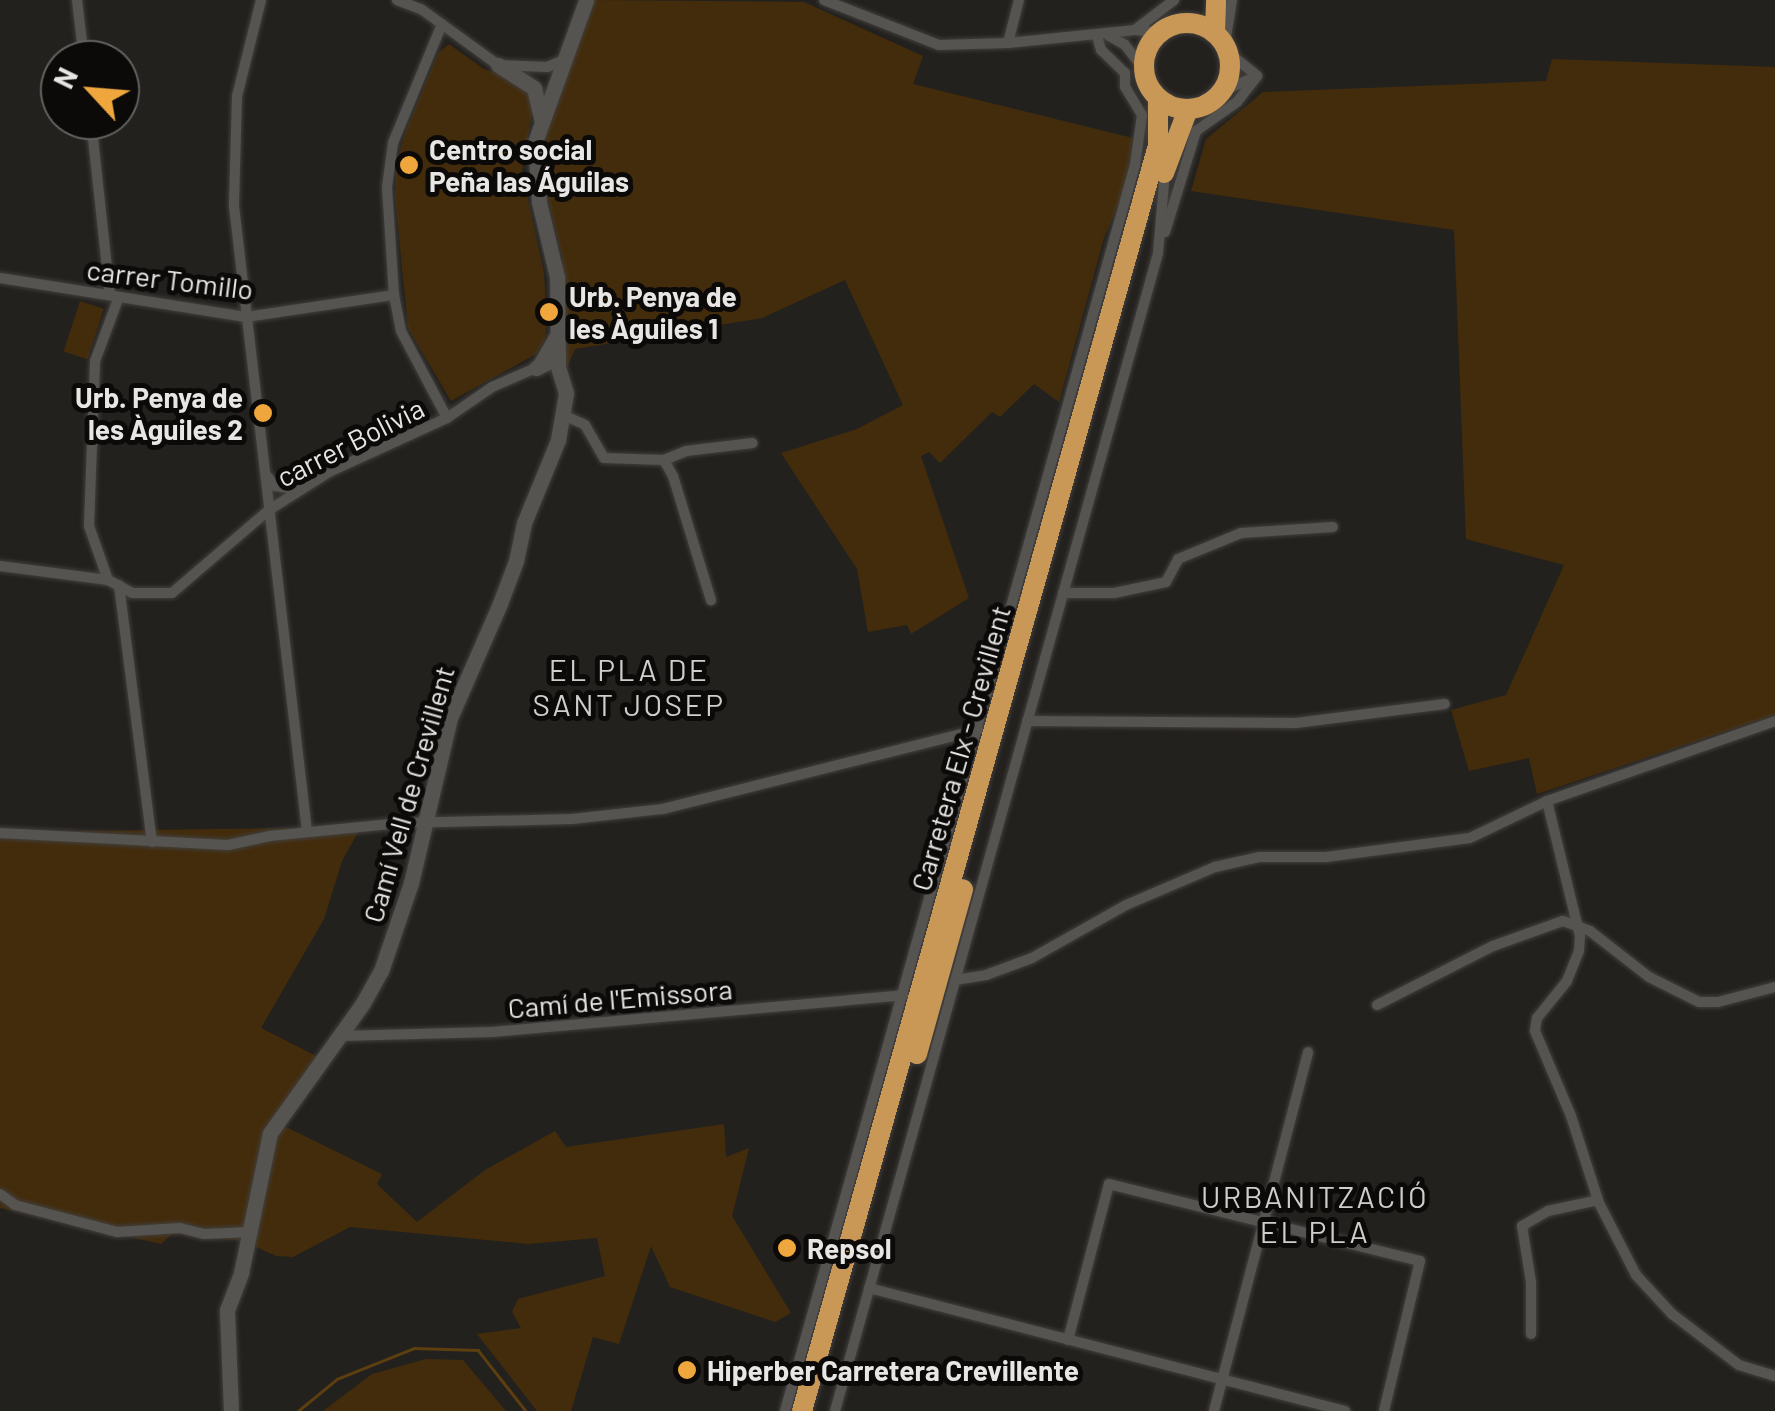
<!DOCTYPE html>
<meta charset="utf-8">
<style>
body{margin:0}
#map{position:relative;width:1775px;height:1411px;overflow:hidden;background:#23211e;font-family:Barlow,sans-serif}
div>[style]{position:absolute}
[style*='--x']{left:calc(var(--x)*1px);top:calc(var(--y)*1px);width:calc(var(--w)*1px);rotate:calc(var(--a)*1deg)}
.green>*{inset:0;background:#432c0b;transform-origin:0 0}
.stream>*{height:2.5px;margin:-1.25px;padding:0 1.25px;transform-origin:1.25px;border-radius:1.25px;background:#5d3e0e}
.roads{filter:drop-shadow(0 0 2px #413f3d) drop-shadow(0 0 2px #413f3d)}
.street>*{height:10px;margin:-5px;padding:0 5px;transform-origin:5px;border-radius:5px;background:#565451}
.secondary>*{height:15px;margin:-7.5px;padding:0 7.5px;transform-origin:7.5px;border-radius:7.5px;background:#565451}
.highway>*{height:20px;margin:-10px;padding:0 10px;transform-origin:10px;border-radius:10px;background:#c99857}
.highway>.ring{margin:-10px;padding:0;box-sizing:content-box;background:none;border:20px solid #c99857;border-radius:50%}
.dots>*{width:28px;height:28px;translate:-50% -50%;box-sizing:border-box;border:5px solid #0b0a09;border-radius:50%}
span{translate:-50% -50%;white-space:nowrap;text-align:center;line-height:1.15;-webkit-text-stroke:10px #0b0a09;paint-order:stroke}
.poi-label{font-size:28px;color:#e8e6e5;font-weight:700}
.left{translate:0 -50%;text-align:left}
.right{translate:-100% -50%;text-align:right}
.street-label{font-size:28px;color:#e8e6e5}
.neighbourhood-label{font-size:30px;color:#d0cecb;letter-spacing:2.5px}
.north{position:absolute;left:40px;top:40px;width:100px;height:100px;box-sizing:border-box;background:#0b0a09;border:2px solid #636261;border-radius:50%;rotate:296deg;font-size:28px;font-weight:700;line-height:40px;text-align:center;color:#e8e6e5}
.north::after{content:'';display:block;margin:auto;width:35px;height:45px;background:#efa73d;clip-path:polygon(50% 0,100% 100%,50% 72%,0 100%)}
</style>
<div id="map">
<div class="green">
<i style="clip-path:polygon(593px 0,804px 2px,923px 56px,913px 84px,1145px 141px,1104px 238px,1059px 402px,1034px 384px,1000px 417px,992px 412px,940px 463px,929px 452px,921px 456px,969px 598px,911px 634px,907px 625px,868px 632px,857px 569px,781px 453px,857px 429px,903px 405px,845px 280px,762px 318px,575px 349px,566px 370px,561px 338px,566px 300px,562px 257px,543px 180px,541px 147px,545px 124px)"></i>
<i style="clip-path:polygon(449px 44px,484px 69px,513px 78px,529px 96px,532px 114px,522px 172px,544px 273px,547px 322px,545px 339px,536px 354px,451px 401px,408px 328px,395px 197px,396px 167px,404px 135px,438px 53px)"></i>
<i style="clip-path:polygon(1552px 59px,1775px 67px,1775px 715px,1537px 794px,1529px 758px,1469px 771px,1451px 710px,1506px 695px,1564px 565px,1466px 539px,1454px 230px,1191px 191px,1206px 139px,1263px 92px,1546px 81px)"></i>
<i style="left:80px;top:301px;width:25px;height:53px;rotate:18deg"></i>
<i style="clip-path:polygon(361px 827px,342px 861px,324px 919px,261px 1028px,326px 1061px,284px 1126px,382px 1174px,377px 1184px,417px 1222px,485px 1170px,555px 1131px,566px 1147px,724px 1124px,726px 1157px,749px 1148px,732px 1216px,791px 1313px,775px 1322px,670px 1287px,651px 1246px,619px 1344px,593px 1337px,571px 1411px,537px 1411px,477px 1334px,521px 1328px,512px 1312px,518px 1299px,605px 1276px,597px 1238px,528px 1244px,350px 1227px,293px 1257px,276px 1256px,243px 1241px,172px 1234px,161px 1244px,0 1208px,0 832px)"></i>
<i style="clip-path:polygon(426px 1359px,463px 1360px,506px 1411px,323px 1411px,372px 1374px)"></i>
</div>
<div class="stream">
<i style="--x:298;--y:1411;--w:50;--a:-39.4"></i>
<i style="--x:337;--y:1379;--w:83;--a:-21.9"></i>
<i style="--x:414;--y:1348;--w:64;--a:1.8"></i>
<i style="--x:478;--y:1350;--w:78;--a:51.8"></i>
</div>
<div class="roads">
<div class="street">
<i style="--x:77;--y:0;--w:60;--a:83.3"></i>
<i style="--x:261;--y:0;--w:99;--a:104"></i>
<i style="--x:237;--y:96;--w:110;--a:91.6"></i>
<i style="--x:234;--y:206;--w:629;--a:83.34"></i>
<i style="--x:397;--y:0;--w:26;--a:21"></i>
<i style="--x:421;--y:9;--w:95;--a:36"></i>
<i style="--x:498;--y:65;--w:49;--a:2.3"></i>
<i style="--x:547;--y:67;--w:22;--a:-22"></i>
<i style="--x:824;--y:0;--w:123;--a:21.4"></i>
<i style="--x:939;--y:45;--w:69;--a:-1.7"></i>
<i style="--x:1008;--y:43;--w:128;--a:-5.8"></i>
<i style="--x:1135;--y:30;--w:25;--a:5"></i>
<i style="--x:442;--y:24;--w:129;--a:112.4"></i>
<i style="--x:393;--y:143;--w:44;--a:97.8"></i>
<i style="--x:387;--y:187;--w:108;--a:86.3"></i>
<i style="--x:394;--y:295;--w:37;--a:79"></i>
<i style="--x:401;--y:331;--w:98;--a:62.1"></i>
<i style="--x:1136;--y:29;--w:48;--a:-37.3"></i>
<i style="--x:1109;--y:36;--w:18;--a:29"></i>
<i style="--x:1125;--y:45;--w:31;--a:52"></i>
<i style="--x:1008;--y:43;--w:44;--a:-75.7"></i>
<i style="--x:1225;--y:44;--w:45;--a:-81"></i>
<i style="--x:1229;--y:53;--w:36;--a:39"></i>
<i style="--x:1223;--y:91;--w:37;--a:-24"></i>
<i style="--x:91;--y:120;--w:176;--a:83.8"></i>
<i style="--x:1165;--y:232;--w:106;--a:-72.9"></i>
<i style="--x:1196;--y:131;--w:50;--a:-35.3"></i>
<i style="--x:1237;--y:102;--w:33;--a:-52"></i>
<i style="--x:0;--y:278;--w:249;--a:9"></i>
<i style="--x:246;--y:317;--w:150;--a:-8.5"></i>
<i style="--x:563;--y:415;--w:24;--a:24"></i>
<i style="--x:585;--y:425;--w:38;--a:60"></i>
<i style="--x:604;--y:458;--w:60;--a:1.9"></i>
<i style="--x:664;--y:460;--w:18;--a:61"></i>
<i style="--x:673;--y:476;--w:130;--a:73"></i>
<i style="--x:664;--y:460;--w:24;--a:-22"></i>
<i style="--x:686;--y:451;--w:67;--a:-6.8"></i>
<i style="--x:267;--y:476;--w:13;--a:51"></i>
<i style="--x:275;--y:486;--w:25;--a:9"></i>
<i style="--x:0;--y:566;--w:109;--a:7.4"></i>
<i style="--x:108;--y:580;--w:27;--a:28"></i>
<i style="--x:132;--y:593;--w:40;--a:0"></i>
<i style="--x:172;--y:593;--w:128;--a:-40.6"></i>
<i style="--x:269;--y:510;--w:71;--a:-32.3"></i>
<i style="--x:329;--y:472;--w:130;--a:-24.6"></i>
<i style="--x:447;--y:418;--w:55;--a:-34.6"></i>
<i style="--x:492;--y:387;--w:48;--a:-23.4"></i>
<i style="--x:536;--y:368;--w:39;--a:-60"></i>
<i style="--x:108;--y:580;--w:57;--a:-109.4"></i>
<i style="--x:89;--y:526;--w:165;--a:-87.9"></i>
<i style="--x:95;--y:361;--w:66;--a:-69.6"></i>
<i style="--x:119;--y:585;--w:259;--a:82.7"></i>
<i style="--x:1063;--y:593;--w:51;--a:0"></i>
<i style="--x:1114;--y:593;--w:53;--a:-11.9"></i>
<i style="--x:1166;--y:582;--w:26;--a:-62"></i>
<i style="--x:1178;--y:559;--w:68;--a:-22.4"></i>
<i style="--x:1241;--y:533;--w:92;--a:-3.7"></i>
<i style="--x:1027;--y:721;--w:269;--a:0.4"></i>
<i style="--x:1296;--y:723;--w:150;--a:-7.3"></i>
<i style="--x:1547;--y:801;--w:139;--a:76.3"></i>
<i style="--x:1580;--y:936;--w:15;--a:94"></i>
<i style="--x:1579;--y:951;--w:32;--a:112"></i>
<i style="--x:1567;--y:981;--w:48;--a:129"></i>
<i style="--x:1537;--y:1018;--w:13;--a:99"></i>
<i style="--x:1535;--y:1031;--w:92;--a:67"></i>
<i style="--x:1571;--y:1116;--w:91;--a:72.2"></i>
<i style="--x:1599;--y:1203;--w:81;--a:62.8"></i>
<i style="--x:1636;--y:1275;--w:53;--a:47.3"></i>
<i style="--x:1672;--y:1314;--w:84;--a:37.3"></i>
<i style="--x:1739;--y:1365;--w:38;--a:17"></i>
<i style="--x:0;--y:833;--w:228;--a:3"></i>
<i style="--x:228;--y:845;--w:43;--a:-12.1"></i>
<i style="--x:270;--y:836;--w:131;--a:-5.7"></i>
<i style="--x:400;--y:823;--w:172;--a:-1.3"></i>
<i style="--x:572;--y:819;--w:92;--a:-6.3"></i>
<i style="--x:663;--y:809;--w:325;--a:-14.1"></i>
<i style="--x:955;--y:980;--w:31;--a:-9"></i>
<i style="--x:986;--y:975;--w:49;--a:-20.3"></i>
<i style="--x:1032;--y:958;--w:108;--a:-29.4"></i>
<i style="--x:1126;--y:905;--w:97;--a:-23.1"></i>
<i style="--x:1215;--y:867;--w:45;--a:-12.8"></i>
<i style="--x:1259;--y:857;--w:67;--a:0"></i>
<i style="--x:1326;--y:857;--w:145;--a:-7.5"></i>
<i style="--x:1470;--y:838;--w:85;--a:-25.7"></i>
<i style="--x:1547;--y:801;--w:242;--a:-19.3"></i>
<i style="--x:1377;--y:1005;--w:130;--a:-27"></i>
<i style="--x:1493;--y:946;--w:74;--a:-19.7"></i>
<i style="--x:1563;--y:921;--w:29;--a:20"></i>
<i style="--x:1590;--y:931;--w:75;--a:37.9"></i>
<i style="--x:1649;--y:977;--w:56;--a:26.6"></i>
<i style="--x:1699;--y:1002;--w:19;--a:0"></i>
<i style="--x:1718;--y:1002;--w:59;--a:-14.7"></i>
<i style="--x:340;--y:1036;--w:152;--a:-1.5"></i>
<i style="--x:492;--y:1032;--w:413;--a:-5.1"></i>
<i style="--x:0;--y:1194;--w:19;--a:36"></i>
<i style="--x:15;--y:1205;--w:106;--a:14.8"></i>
<i style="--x:117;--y:1232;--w:63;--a:-3.6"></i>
<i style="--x:180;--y:1228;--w:25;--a:14"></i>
<i style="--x:204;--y:1234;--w:47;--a:-2.4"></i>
<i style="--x:869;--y:1288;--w:492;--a:14.5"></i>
<i style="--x:1531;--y:1334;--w:52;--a:-90"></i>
<i style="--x:1531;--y:1282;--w:57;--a:-99.1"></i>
<i style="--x:1522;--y:1226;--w:30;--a:-30"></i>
<i style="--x:1548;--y:1211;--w:51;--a:-12.4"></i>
<i style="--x:1068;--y:1340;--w:161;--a:-75.3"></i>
<i style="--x:1109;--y:1184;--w:320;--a:13.9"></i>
<i style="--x:1420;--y:1261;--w:154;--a:103.5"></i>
<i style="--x:785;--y:1411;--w:1294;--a:-74.31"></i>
<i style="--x:1135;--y:165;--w:50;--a:-82"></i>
<i style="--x:1142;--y:115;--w:33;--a:-121"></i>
<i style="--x:1125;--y:87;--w:14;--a:-90"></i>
<i style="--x:1125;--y:73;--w:33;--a:-136"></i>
<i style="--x:1101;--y:50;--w:15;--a:-106"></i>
<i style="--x:835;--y:1411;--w:1202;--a:-74.41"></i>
<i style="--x:1158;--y:253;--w:81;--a:-85.1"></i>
<i style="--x:1214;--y:1411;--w:371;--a:-75.3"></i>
</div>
<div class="secondary">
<i style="--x:498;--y:65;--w:43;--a:32.6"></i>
<i style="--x:534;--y:88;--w:32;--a:77"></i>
<i style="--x:536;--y:368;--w:25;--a:-27"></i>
<i style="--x:231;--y:1411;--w:101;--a:-92.3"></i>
<i style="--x:227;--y:1310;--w:40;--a:-69"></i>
<i style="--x:241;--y:1273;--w:143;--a:-78.3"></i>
<i style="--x:270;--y:1133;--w:160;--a:-54.4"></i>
<i style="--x:363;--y:1003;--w:37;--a:-61"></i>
<i style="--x:381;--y:971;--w:93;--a:-71.2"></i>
<i style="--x:411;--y:883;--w:170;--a:-76.7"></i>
<i style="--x:450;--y:718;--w:122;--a:-66.4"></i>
<i style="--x:499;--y:606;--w:48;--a:-69.3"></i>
<i style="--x:516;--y:561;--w:39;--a:-78"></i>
<i style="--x:524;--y:523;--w:90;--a:-67.7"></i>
<i style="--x:558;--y:440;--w:48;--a:-80.3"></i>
<i style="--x:566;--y:393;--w:28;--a:-107"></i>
<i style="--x:558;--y:366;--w:89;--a:-90.6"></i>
<i style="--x:557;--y:277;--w:77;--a:-103.5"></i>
<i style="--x:539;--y:202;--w:60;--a:-93.8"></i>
<i style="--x:535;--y:142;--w:151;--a:-70.2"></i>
</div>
<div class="highway">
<i class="ring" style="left:1144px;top:23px;width:66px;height:66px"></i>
<i style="--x:1215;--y:32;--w:32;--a:-88"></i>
<i style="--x:1164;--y:173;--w:68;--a:-69.4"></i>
<i style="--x:917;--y:1054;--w:171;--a:-74.4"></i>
<i style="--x:802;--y:1411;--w:1315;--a:-74.29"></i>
<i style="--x:1158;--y:145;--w:47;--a:-90"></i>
</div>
</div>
<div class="dots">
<i style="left:409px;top:165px;background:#efa73d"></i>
<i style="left:549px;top:312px;background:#efa73d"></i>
<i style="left:263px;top:413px;background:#efa73d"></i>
<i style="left:787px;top:1248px;background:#efa73d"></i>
<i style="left:687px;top:1370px;background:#efa73d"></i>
</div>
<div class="poi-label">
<span class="left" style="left:429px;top:165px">Centro social<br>Peña las Águilas</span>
<span class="left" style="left:569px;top:312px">Urb. Penya de<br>les Àguiles 1</span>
<span class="right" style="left:243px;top:413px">Urb. Penya de<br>les Àguiles 2</span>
<span class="left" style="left:807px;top:1248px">Repsol</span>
<span class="left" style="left:707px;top:1370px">Hiperber Carretera Crevillente</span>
</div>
<div class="street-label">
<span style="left:170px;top:279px;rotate:7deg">carrer Tomillo</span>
<span style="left:350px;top:442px;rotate:-27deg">carrer Bolivia</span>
<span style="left:960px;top:748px;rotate:-74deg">Carretera Elx - Crevillent</span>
<span style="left:408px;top:794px;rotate:-74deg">Camí Vell de Crevillent</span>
<span style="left:620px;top:998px;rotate:-5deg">Camí de l'Emissora</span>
</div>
<div class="neighbourhood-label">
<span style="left:629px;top:686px">EL PLA DE<br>SANT JOSEP</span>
<span style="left:1315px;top:1213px">URBANITZACIÓ<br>EL PLA</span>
</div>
<div class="north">N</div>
</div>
